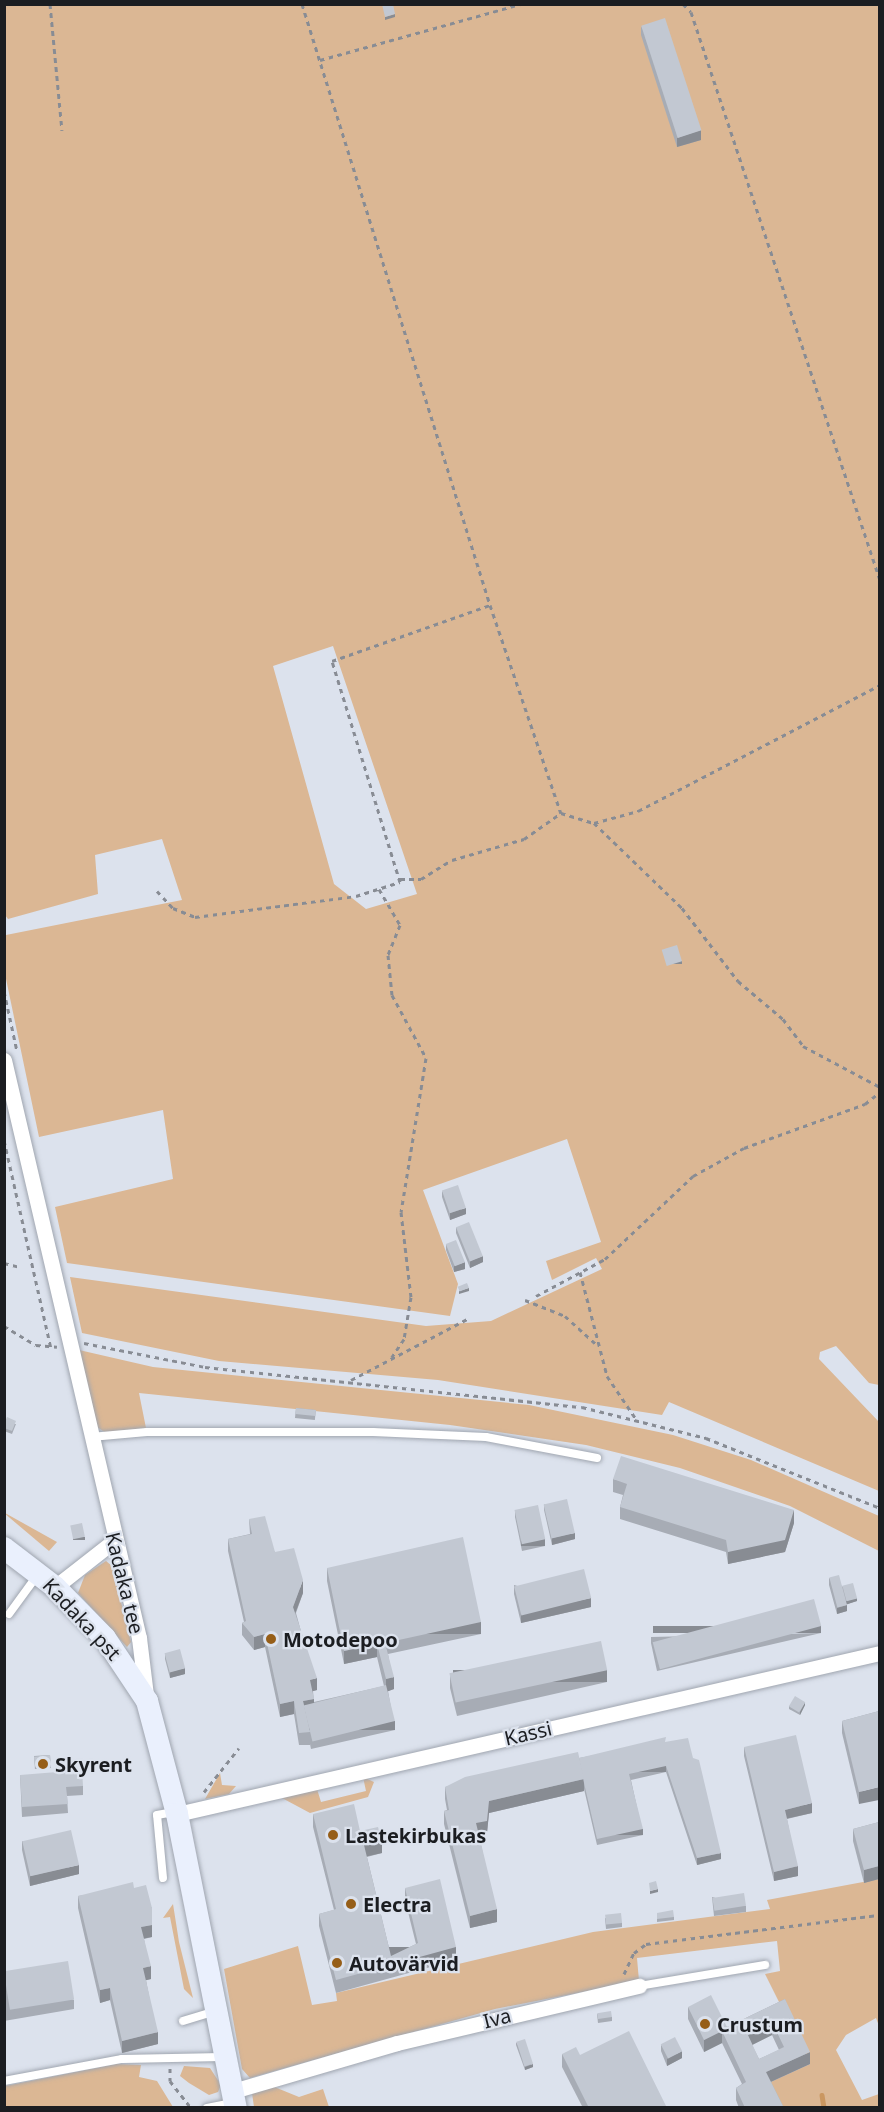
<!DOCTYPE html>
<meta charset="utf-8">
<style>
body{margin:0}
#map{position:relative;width:884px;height:2112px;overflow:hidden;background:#dce2ed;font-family:"Noto Sans",sans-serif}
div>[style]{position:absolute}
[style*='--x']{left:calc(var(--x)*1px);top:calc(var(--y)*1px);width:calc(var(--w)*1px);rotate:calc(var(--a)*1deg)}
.green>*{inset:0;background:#dbb794}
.stream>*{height:4.5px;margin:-2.25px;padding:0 2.25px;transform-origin:2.25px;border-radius:2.25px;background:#ca9761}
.path>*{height:3px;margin-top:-1.5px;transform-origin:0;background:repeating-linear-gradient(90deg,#888c94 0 4.5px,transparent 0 9px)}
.roads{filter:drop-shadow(0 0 2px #a0a6b0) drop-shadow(0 0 2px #a0a6b0)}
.lane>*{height:8px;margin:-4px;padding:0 4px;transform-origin:4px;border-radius:4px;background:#fff}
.street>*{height:15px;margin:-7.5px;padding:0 7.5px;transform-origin:7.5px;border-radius:7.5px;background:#fff}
.secondary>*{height:22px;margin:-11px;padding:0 11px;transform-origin:11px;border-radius:11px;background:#eaf0fd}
.wall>*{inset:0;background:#a7acb5;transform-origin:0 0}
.shaded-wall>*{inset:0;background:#888c93;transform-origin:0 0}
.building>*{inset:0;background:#c2c8d2;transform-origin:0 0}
.dots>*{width:16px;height:16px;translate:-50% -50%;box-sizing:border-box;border:3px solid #dce2ed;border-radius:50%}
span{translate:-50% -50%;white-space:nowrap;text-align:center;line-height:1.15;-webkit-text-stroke:4.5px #dce2ed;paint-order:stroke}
.street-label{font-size:20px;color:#1b1d21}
.poi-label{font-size:20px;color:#1b1d21;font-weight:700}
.left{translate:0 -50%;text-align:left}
.frame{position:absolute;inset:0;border:6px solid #1b1d21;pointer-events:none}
</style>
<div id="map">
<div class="green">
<i style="clip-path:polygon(evenodd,4px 5px,879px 5px,879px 1385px,869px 1383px,836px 1346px,820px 1352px,819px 1359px,879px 1422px,879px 1491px,669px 1402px,662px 1415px,438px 1380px,219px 1361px,82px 1333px,70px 1277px,426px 1326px,491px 1321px,602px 1269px,596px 1258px,552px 1280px,546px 1261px,601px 1242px,567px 1139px,423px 1190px,458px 1284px,450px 1316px,67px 1263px,55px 1207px,173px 1179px,163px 1110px,39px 1137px,5px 974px,6px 935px,182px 900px,162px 839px,95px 855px,98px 894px,8px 919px,5px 915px,4px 5px,333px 646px,417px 894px,366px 909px,334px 884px,273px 666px,333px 646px)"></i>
<i style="clip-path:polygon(79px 1350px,153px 1367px,529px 1405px,673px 1435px,751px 1460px,879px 1516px,879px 1551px,790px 1506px,680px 1468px,586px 1445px,450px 1425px,139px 1393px,146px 1428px,106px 1433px,97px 1427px)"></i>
<i style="clip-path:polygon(4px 1513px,5px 1513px,57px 1542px,49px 1551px)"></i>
<i style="clip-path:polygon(106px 1561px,112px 1566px,131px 1642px,127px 1647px,78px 1593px,85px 1575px)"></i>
<i style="clip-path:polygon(220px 1773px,222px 1785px,236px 1786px,229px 1794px,205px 1799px)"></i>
<i style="clip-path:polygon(363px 1777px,374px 1782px,368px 1797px,310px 1813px,282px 1798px,317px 1789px,321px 1802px,366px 1791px)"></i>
<i style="clip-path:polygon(879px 1879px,879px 2026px,876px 2018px,846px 2035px,836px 2050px,862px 2100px,879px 2094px,879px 2107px,778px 2107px,766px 2084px,810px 2064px,765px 1974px,780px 1971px,777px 1941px,637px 1958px,639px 1981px,495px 2009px,250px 2078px,242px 2069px,224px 1969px,298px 1946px,312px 2005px,337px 2001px,336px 1993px,593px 1932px,770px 1909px,767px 1900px)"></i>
<i style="clip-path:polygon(173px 1904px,179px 1942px,193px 1998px,184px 1989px,170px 1917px,163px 1918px)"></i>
<i style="clip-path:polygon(116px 2064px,141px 2065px,139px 2077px,157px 2081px,173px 2107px,5px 2107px,5px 2086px)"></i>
<i style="clip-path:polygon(184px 2066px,210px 2068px,221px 2085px,218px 2092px,209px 2095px,189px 2083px,180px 2076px)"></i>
<i style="clip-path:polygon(272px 2086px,299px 2097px,323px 2089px,329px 2107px,254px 2107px,252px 2093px)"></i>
</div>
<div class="stream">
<i style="--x:822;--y:2095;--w:13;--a:81"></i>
</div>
<div class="path">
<i style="--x:50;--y:4;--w:127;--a:84.6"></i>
<i style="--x:302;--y:4;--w:630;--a:72.63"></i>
<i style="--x:490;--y:605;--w:220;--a:71.2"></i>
<i style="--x:561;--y:813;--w:34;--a:17"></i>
<i style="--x:594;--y:823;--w:46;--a:-15.3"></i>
<i style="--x:638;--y:811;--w:273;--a:-27.5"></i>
<i style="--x:683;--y:4;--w:11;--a:45"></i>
<i style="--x:691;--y:12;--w:599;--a:71.6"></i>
<i style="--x:320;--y:60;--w:209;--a:-15.6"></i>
<i style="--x:594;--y:823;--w:122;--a:44"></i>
<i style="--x:682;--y:908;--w:92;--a:52.5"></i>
<i style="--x:738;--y:981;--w:59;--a:40.2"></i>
<i style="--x:783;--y:1019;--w:34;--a:53"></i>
<i style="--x:803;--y:1046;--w:87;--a:28"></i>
<i style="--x:400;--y:879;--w:21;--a:0"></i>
<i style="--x:421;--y:879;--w:36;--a:-32"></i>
<i style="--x:452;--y:860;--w:75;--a:-16.3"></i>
<i style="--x:524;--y:839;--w:45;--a:-35.1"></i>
<i style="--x:379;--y:889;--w:42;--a:59.7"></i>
<i style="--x:400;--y:925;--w:32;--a:112"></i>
<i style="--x:388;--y:955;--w:40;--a:84.3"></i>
<i style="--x:392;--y:995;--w:72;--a:61.6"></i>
<i style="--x:426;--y:1058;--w:156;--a:99.2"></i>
<i style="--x:401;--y:1212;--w:86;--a:83.3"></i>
<i style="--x:411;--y:1297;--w:43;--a:99.5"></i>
<i style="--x:404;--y:1339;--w:22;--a:124"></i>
<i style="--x:157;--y:891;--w:23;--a:47"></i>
<i style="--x:173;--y:908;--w:24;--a:22"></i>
<i style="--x:195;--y:917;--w:162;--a:-7.4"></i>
<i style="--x:356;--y:896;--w:46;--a:-17.7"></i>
<i style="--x:400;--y:882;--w:231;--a:-107.1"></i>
<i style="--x:332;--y:661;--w:168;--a:-19.5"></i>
<i style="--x:4;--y:991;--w:61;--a:77.8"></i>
<i style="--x:4;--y:1140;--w:213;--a:77.3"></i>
<i style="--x:4;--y:1263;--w:16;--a:14"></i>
<i style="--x:580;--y:1272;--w:107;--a:75.4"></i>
<i style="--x:607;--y:1376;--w:52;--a:56"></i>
<i style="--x:536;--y:1296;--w:78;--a:-28.2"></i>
<i style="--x:605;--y:1259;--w:121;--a:-43.3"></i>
<i style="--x:693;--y:1176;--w:58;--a:-28.8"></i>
<i style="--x:744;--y:1148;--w:129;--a:-20"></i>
<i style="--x:865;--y:1104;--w:19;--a:-39"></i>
<i style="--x:525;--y:1300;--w:43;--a:21.8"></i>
<i style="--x:565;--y:1316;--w:43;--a:42.2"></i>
<i style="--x:4;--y:1326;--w:37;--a:31"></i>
<i style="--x:36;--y:1345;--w:21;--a:5"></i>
<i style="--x:84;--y:1343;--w:123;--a:11.2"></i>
<i style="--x:205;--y:1367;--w:379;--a:6.1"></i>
<i style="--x:582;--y:1407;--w:128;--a:14"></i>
<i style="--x:706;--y:1438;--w:188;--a:21.9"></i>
<i style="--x:351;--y:1380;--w:131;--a:-27.7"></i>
<i style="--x:204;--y:1792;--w:56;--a:-51.5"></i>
<i style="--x:624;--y:1974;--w:23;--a:-65"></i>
<i style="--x:634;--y:1953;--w:15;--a:-37"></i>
<i style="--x:646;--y:1944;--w:236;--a:-7.1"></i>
<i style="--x:170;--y:2068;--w:13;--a:90"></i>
<i style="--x:170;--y:2081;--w:34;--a:52"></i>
</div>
<div class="roads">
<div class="lane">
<i style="--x:91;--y:1437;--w:56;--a:-5.1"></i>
<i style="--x:147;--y:1432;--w:226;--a:0"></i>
<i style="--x:373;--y:1432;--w:113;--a:2.5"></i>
<i style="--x:486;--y:1437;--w:113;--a:10.7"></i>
<i style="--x:9;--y:1614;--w:46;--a:-53.9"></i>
<i style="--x:163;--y:1878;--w:63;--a:-95.4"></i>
<i style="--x:157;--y:1815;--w:17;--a:-10"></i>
<i style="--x:639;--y:1986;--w:128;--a:-9.5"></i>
<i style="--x:183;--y:2021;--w:31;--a:-17"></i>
<i style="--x:4;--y:2081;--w:120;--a:-10.6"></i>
<i style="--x:122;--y:2059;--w:100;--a:-1.1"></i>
<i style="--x:207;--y:2108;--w:26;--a:-11"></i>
</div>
<div class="street">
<i style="--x:4;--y:1060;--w:594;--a:76.85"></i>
<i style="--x:139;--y:1638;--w:57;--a:83"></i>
<i style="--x:55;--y:1587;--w:76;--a:-38.1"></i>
<i style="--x:177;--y:1814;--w:721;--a:-12.9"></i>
<i style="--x:233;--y:2091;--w:171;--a:-16.3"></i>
<i style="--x:397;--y:2043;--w:249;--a:-13.3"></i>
</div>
<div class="secondary">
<i style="--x:4;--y:1548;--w:64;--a:37.4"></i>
<i style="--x:55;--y:1587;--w:71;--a:45.6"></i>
<i style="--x:105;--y:1638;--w:76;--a:56.3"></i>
<i style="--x:147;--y:1701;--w:117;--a:75.1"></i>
<i style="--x:177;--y:1814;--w:300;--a:78.7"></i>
</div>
</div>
<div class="wall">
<i style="clip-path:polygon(641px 26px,701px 140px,677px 147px,641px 35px)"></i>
<i style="clip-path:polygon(442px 1191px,466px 1214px,450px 1220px,442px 1197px)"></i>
<i style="clip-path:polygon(456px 1227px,483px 1262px,470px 1268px,456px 1233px)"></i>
<i style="clip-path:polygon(446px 1244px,465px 1269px,454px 1272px,446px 1250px)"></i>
<i style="left:296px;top:1408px;width:20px;height:10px;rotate:6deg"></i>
<i style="clip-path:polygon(4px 1424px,16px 1424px,12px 1434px,4px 1431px)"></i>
<i style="clip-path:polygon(613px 1479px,794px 1523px,785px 1552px,728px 1564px,726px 1552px,620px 1519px,620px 1507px,623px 1495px,613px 1492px)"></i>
<i style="clip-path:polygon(544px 1504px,575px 1539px,552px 1545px,544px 1510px)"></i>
<i style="clip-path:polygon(515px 1510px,545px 1546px,522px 1551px,515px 1517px)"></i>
<i style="clip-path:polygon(249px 1519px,275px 1552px,303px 1593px,296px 1613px,317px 1690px,313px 1691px,314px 1702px,384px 1686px,377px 1657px,344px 1664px,327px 1581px,327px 1568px,481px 1634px,388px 1654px,394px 1689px,388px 1691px,395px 1730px,311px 1749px,310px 1744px,310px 1745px,299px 1745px,294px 1714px,280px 1717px,265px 1647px,254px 1650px,242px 1635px,242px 1623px,244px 1622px,228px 1551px,228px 1539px,250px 1534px)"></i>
<i style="clip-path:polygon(829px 1578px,842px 1586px,857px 1601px,847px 1604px,847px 1611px,837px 1614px,829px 1585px)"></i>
<i style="clip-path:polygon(514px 1585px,591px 1607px,521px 1623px,514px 1594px)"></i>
<i style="clip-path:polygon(821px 1633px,657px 1671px,651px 1643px,651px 1637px)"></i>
<i style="clip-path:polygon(165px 1653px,185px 1674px,170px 1678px,165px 1659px)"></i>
<i style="clip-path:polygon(450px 1676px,607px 1682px,457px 1716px,450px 1688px)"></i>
<i style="clip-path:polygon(805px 1705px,800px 1715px,789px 1709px,789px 1706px)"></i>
<i style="clip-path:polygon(879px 1711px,859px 1804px,842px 1733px,842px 1721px)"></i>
<i style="clip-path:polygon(666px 1742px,721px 1859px,697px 1865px,666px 1772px,631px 1780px,643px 1835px,597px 1845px,584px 1789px,584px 1791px,489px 1813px,487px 1833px,479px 1835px,497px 1922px,470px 1928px,444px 1824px,444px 1811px,447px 1810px,445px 1799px,445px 1787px,579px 1758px)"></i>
<i style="clip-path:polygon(744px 1747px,812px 1813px,787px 1819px,798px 1876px,774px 1881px,744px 1756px)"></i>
<i style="left:50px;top:1755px;width:13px;height:16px;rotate:86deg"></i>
<i style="clip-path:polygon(20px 1775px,83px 1786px,83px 1795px,67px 1796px,68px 1813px,22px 1817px)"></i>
<i style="clip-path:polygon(313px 1814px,360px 1831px,382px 1853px,367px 1857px,391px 1956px,416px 1944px,405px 1900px,405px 1888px,456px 1960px,336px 1993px,319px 1926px,319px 1914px,334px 1910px,313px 1827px)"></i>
<i style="clip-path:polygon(879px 1822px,879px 1879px,864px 1883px,853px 1841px,853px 1829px)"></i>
<i style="clip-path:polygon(22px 1841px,79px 1874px,30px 1886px,22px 1850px)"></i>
<i style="clip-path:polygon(134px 1888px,152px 1908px,152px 1937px,144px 1939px,151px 1979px,146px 1980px,158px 2044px,122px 2053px,110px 2000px,100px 2003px,78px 1908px,78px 1896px)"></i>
<i style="clip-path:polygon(712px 1897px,746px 1906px,746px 1912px,714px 1916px)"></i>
<i style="clip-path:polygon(657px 1913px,674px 1917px,674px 1920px,657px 1922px)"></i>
<i style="clip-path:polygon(605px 1918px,622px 1923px,622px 1927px,606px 1929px)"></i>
<i style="clip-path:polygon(4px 1972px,74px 2000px,74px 2009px,4px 2021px)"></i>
<i style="clip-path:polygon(evenodd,785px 1999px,810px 2064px,771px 2082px,784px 2108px,739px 2108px,736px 2100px,736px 2088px,742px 2084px,722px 2043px,704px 2052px,688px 2019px,688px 2007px,727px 2027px,785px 1999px,772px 2035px,779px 2050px,759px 2059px,752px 2045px,772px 2035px)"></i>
<i style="clip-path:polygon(597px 2014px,612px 2017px,612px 2021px,598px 2023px)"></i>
<i style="clip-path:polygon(516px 2042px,533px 2067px,525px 2070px,516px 2045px)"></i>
<i style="clip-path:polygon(661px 2045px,682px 2058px,667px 2066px,661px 2051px)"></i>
<i style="clip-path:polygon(562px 2054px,580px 2055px,667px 2108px,583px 2108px,562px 2067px)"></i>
</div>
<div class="shaded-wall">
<i style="clip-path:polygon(395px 14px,395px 17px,385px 20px,385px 17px)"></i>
<i style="clip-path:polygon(701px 130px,701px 140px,677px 147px,677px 138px)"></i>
<i style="left:682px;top:961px;width:3px;height:16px;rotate:90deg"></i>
<i style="clip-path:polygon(466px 1208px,466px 1214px,450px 1220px,450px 1213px)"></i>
<i style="clip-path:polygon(483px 1256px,483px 1262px,470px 1268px,470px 1261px)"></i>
<i style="clip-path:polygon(465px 1262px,465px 1269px,454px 1272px,454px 1266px)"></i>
<i style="clip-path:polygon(469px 1288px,469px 1291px,459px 1294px,459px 1291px)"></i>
<i style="clip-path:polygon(794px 1510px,794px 1523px,785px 1552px,728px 1564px,728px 1552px)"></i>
<i style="clip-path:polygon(575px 1533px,575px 1539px,552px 1545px,552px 1538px)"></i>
<i style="left:85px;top:1537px;width:3px;height:12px;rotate:90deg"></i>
<i style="left:545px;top:1539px;width:7px;height:24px;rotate:90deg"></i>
<i style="clip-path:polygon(303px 1580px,303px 1593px,293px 1619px,293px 1607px)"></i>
<i style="clip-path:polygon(591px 1598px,591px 1607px,521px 1623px,521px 1613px)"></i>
<i style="clip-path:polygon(857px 1598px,857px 1601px,845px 1605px,845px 1601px)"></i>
<i style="clip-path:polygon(847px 1605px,847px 1611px,837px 1614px,837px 1608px)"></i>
<i style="left:481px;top:1622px;width:12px;height:98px;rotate:90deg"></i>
<i style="left:821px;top:1626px;width:7px;height:168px;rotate:90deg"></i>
<i style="clip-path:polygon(265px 1634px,265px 1647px,254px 1650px,254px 1637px)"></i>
<i style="clip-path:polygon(377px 1644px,377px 1657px,344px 1664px,344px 1651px)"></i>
<i style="clip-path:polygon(185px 1668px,185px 1674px,170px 1678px,170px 1672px)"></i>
<i style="left:607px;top:1670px;width:12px;height:154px;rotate:90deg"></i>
<i style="clip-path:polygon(394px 1677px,394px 1689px,386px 1692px,386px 1679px)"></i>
<i style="clip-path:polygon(317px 1678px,317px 1690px,310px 1692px,310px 1680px)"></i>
<i style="clip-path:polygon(314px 1699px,314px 1711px,305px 1713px,303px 1701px)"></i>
<i style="clip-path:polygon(294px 1701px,294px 1714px,280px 1717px,280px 1704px)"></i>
<i style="clip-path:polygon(805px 1702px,805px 1705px,800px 1715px,800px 1712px)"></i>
<i style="left:395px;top:1721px;width:9px;height:86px;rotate:90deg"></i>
<i style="left:666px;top:1766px;width:6px;height:38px;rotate:90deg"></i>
<i style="clip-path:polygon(584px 1779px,584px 1791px,489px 1813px,487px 1833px,476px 1835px,476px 1823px,489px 1801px)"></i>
<i style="clip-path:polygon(879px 1787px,879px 1800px,859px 1804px,859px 1792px)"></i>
<i style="clip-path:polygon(812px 1803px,812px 1813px,785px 1819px,785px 1810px)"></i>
<i style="left:643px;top:1829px;width:6px;height:47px;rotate:90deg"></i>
<i style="clip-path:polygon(382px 1841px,382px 1853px,364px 1857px,364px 1845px)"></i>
<i style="clip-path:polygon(721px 1853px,721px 1859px,697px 1865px,697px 1858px)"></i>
<i style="clip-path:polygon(79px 1865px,79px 1874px,30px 1886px,30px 1876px)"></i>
<i style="clip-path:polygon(798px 1866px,798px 1876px,774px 1881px,774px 1872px)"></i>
<i style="clip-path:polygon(879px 1866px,879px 1879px,864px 1883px,864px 1870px)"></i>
<i style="clip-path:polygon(658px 1889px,658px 1892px,650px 1894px,650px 1891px)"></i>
<i style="clip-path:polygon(497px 1909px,497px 1922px,470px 1928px,470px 1916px)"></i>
<i style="clip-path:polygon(152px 1925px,152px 1937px,141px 1939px,141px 1927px)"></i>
<i style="left:456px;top:1947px;width:13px;height:124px;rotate:90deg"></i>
<i style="clip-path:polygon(151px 1966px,151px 1979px,143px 1981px,143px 1968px)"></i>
<i style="clip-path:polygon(110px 1988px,110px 2000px,100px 2003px,100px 1990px)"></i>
<i style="clip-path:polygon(772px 2022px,772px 2035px,748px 2047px,748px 2035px)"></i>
<i style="clip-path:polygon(722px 2031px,722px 2043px,704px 2052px,704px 2040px)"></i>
<i style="clip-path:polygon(158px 2032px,158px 2044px,122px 2053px,122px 2041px)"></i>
<i style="clip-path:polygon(682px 2051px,682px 2058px,667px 2066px,667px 2059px)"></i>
<i style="clip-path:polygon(810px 2052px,810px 2064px,766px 2084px,766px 2072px)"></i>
<i style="clip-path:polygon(533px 2064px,533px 2067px,525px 2070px,525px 2067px)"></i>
</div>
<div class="building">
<i style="clip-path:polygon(382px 4px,393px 4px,395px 14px,385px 17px)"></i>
<i style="left:665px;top:18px;width:118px;height:25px;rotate:72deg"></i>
<i style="left:677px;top:945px;width:17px;height:16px;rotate:73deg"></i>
<i style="left:458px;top:1185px;width:24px;height:17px;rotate:71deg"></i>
<i style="left:469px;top:1222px;width:37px;height:14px;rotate:68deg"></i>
<i style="left:456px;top:1240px;width:24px;height:11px;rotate:68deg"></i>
<i style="left:467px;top:1283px;width:5px;height:10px;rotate:68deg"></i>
<i style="left:296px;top:1408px;width:20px;height:6px;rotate:6deg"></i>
<i style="clip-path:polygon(7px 1417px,16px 1421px,12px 1431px,4px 1428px,4px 1424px)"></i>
<i style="clip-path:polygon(621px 1456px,794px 1510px,785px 1540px,728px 1552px,726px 1540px,620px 1507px,627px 1484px,613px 1479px)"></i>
<i style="left:567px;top:1499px;width:35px;height:24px;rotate:77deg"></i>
<i style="left:538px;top:1505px;width:35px;height:24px;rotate:78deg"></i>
<i style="clip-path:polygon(265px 1516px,275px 1552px,294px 1548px,303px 1580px,293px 1607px,317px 1678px,310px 1680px,314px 1699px,303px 1701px,310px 1732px,299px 1733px,294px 1701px,280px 1704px,265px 1634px,254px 1637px,242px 1623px,246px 1621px,228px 1539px,252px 1534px,249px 1519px)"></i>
<i style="left:82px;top:1523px;width:14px;height:12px;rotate:78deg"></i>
<i style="clip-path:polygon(463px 1537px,481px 1622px,385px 1643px,394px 1677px,386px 1679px,377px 1644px,344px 1651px,327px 1568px)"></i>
<i style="left:584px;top:1569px;width:30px;height:72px;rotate:76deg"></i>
<i style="left:839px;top:1575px;width:31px;height:10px;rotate:75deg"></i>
<i style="left:853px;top:1583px;width:16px;height:11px;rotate:75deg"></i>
<i style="left:814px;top:1599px;width:28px;height:167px;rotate:75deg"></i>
<i style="left:601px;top:1641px;width:30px;height:155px;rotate:78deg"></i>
<i style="left:180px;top:1649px;width:20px;height:16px;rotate:75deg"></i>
<i style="left:386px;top:1685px;width:37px;height:85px;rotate:76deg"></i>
<i style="left:795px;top:1696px;width:12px;height:12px;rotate:31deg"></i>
<i style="clip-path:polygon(879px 1711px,879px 1787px,859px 1792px,842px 1721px)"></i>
<i style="clip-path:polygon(796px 1735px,812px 1803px,785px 1810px,798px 1866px,774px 1872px,744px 1747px)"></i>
<i style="clip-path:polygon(666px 1737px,665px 1742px,688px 1738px,693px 1758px,699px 1760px,721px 1853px,697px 1858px,666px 1766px,629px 1774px,643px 1829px,597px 1839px,584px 1783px,579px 1758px)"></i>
<i style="clip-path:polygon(578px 1752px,584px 1779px,489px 1801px,487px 1821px,476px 1823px,497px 1909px,470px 1916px,444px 1811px,449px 1810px,445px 1787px,465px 1777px)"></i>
<i style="left:50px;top:1755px;width:10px;height:16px;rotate:84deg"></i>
<i style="clip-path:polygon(82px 1770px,83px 1786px,66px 1787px,68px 1804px,22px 1807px,20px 1775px)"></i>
<i style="clip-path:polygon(354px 1804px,360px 1831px,378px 1827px,382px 1841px,364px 1845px,391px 1956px,418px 1943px,405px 1888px,440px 1879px,456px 1947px,336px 1980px,319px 1914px,336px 1909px,313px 1814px)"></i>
<i style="clip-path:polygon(879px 1822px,879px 1866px,864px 1870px,853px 1829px)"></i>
<i style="left:71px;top:1830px;width:36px;height:50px;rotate:77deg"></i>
<i style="clip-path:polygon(656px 1881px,658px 1889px,650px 1891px,649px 1883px)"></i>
<i style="clip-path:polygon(133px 1882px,134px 1888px,146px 1885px,152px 1908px,152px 1925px,141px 1927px,151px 1966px,143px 1968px,158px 2032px,122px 2041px,110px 1988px,100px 1990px,78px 1896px)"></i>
<i style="left:744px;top:1893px;width:13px;height:32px;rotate:81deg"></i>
<i style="clip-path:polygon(673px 1910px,674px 1917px,657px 1919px,657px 1913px)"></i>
<i style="left:621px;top:1913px;width:10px;height:16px;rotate:84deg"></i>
<i style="left:68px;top:1961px;width:39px;height:65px;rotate:81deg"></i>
<i style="clip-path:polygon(evenodd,711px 1995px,727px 2027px,785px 1999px,810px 2052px,766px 2072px,784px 2108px,745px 2108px,736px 2088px,746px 2082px,722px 2031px,704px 2040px,688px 2007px,711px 1995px,772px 2022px,784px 2047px,759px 2059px,748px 2035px,772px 2022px)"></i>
<i style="left:611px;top:2011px;width:6px;height:14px;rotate:81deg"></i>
<i style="clip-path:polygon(629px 2031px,667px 2108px,589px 2108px,562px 2054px,576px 2047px,580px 2055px)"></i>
<i style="left:675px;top:2037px;width:16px;height:16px;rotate:63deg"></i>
<i style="left:525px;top:2039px;width:26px;height:9px;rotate:72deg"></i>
</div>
<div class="dots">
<i style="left:271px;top:1639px;background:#965e18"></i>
<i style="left:43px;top:1764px;background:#965e18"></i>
<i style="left:333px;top:1835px;background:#965e18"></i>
<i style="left:351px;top:1904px;background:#965e18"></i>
<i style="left:337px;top:1963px;background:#965e18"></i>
<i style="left:705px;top:2024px;background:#965e18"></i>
</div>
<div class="street-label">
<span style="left:125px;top:1583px;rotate:76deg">Kadaka tee</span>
<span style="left:82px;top:1619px;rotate:47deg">Kadaka pst</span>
<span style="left:528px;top:1733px;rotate:-13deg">Kassi</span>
<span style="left:497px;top:2018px;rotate:-14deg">Iva</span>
</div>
<div class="poi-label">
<span class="left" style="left:283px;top:1639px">Motodepoo</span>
<span class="left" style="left:55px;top:1764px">Skyrent</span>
<span class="left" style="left:345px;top:1835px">Lastekirbukas</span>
<span class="left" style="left:363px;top:1904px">Electra</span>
<span class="left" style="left:349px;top:1963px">Autovärvid</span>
<span class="left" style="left:717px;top:2024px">Crustum</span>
</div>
<div class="frame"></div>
</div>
